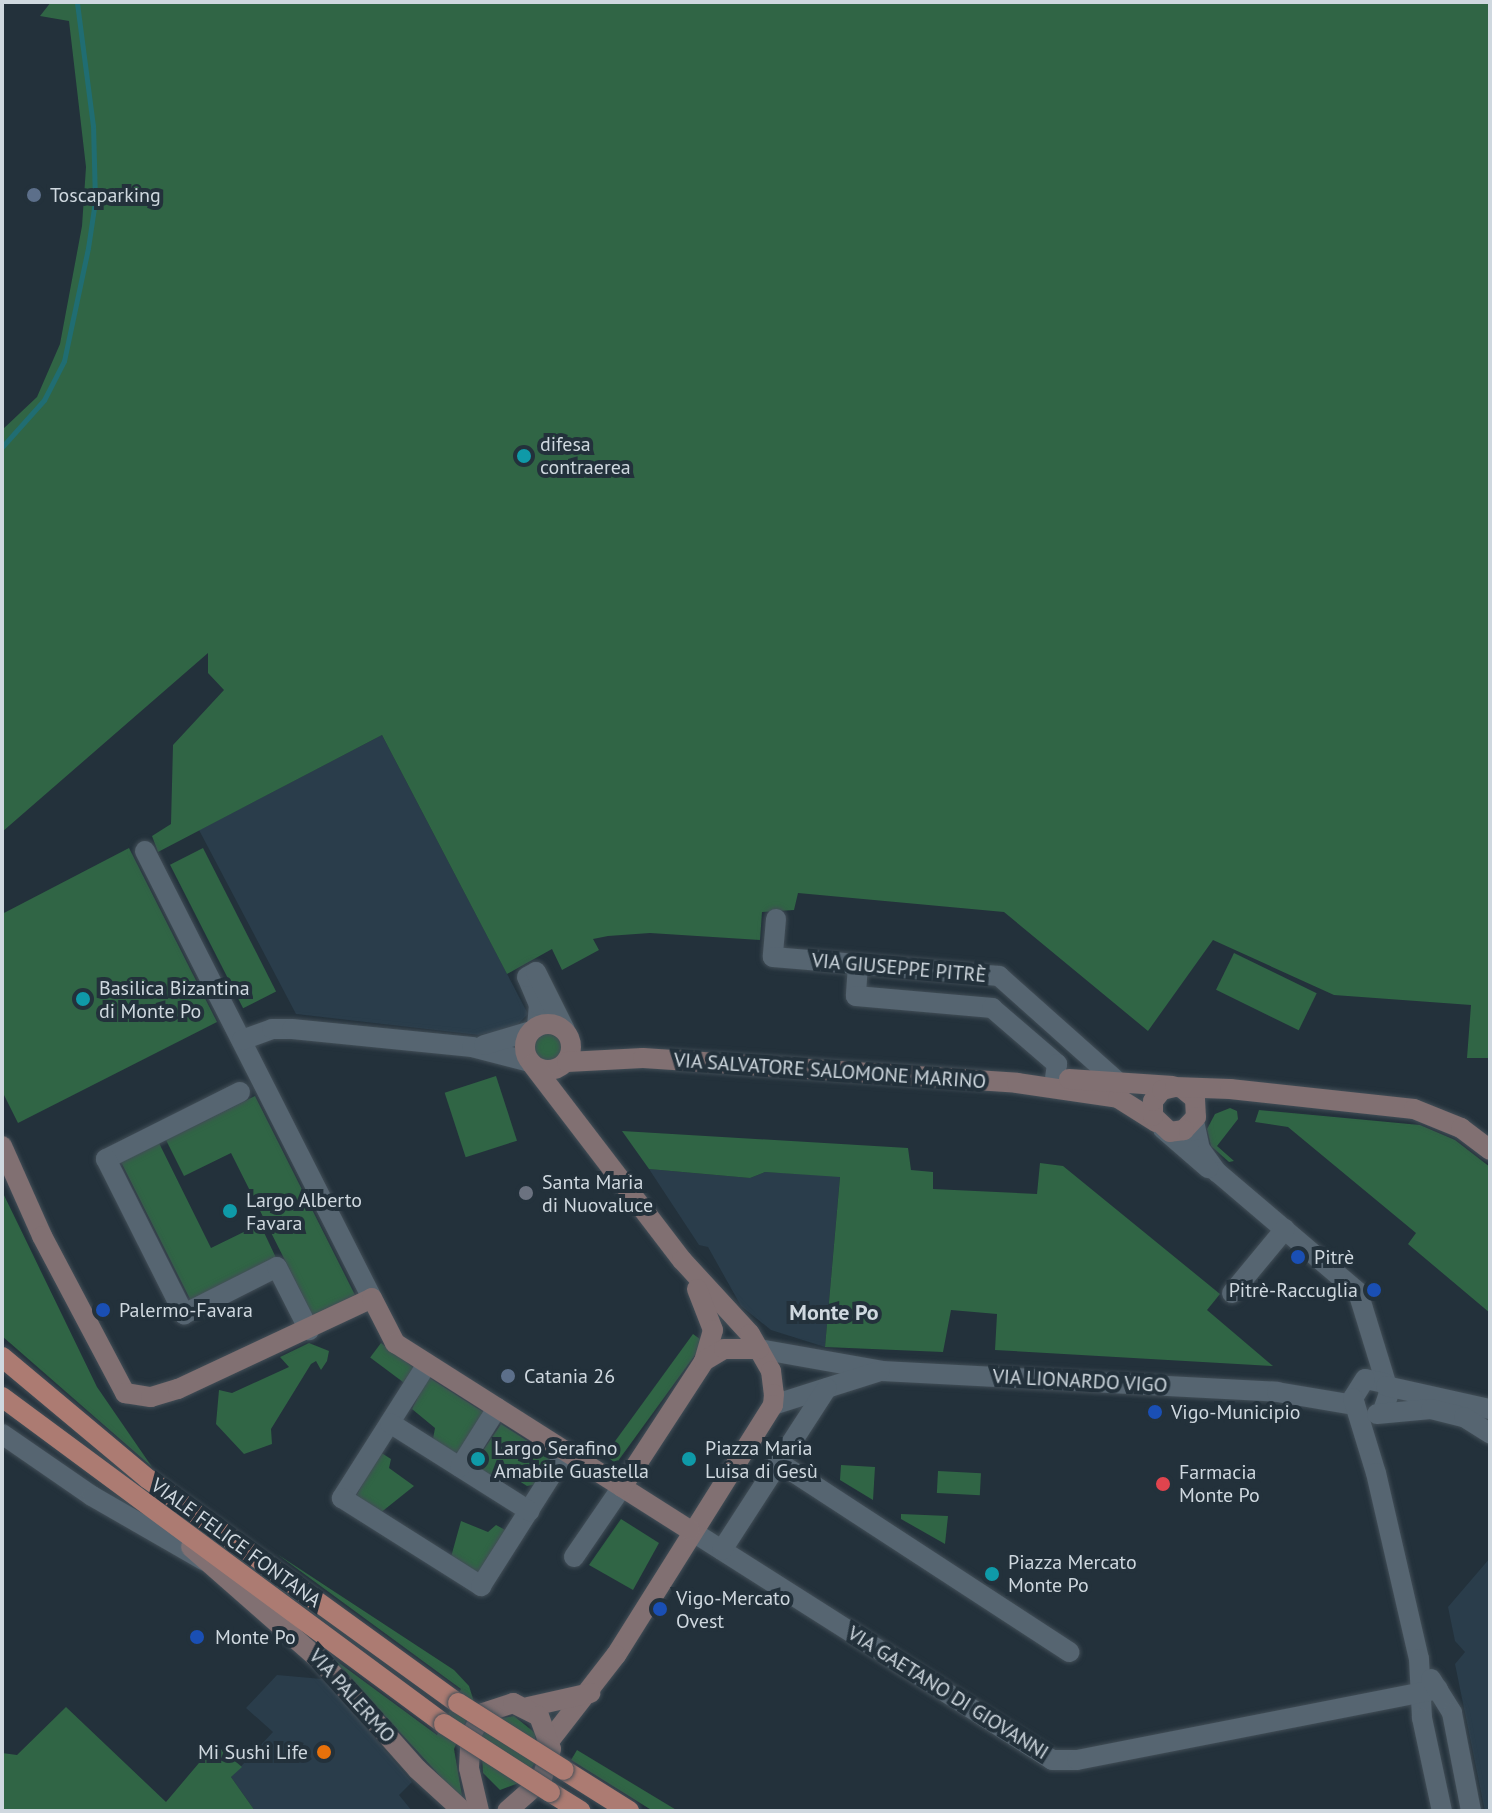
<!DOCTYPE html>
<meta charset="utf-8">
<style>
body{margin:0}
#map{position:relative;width:1492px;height:1813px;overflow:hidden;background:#23313b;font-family:"PT Sans",sans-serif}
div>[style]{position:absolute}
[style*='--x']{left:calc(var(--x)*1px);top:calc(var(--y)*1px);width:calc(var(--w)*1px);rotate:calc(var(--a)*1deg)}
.built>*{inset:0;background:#2a3d4b}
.green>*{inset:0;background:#306545;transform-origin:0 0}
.round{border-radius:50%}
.stream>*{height:5px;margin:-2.5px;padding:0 2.5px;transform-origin:2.5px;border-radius:2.5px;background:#206d72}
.roads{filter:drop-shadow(0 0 2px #424e57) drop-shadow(0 0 2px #424e57)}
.street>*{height:20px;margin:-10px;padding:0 10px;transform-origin:10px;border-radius:10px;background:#566571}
.secondary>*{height:20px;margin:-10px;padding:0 10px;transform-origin:10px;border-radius:10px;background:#817072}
.secondary>.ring{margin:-10px;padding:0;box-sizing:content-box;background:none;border:20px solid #817072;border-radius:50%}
.primary>*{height:20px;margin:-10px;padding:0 10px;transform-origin:10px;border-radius:10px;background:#ac7b72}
.bridges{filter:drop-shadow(0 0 2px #424e57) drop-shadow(0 0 2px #424e57)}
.primary-bridge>*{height:20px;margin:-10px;padding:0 10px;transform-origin:10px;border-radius:10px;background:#ac7b72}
.dots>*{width:22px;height:22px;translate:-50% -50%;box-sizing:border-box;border:4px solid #23313b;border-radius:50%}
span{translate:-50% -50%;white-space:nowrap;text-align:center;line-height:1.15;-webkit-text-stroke:8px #23313b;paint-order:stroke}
.poi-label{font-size:20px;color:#cfd8df}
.left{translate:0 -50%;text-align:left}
.right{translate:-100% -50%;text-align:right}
.street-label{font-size:20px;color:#cfd8df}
.neighbourhood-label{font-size:22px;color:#cfd8df;font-weight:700}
.frame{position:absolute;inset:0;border:4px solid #cfd8df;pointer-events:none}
</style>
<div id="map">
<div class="built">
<i style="clip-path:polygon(382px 735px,528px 1014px,513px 1029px,479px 1035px,296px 1014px,199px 830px)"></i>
<i style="clip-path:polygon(649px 1169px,750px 1178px,765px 1172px,840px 1176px,825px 1347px,771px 1330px,741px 1306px,708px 1247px,699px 1245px)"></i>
<i style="clip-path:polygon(1490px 1558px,1490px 1811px,1485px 1811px,1455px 1664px,1465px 1652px,1455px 1641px,1448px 1607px)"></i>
<i style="clip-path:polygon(277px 1675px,322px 1679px,328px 1684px,412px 1782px,399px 1795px,412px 1811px,255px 1811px,231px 1777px,273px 1732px,246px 1708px)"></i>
</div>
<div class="green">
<i style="clip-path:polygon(51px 2px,1490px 2px,1490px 1058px,1467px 1058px,1471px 1005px,1334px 995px,1213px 940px,1148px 1031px,1004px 912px,798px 893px,794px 910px,762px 912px,760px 940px,650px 933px,608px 936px,593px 939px,599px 950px,562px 970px,552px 949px,507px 974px,382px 735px,158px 852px,152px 836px,171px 824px,173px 745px,224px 690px,208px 673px,208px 653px,2px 832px,2px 430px,37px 397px,60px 344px,82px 226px,86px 167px,69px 21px,40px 16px)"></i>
<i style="clip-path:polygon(129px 848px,217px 1022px,18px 1123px,2px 1091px,2px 914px)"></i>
<i style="left:203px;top:848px;width:161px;height:37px;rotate:63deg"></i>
<i style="left:1234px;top:953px;width:92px;height:41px;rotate:26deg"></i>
<i class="round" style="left:532px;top:1031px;width:32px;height:32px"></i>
<i style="left:496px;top:1076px;width:68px;height:54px;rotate:72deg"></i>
<i style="clip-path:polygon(255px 1096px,355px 1295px,313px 1316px,231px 1153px,184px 1176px,166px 1140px)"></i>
<i style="clip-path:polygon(1230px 1108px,1237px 1111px,1238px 1119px,1217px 1146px,1234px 1161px,1229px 1162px,1211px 1146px,1207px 1129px,1215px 1114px)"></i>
<i style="clip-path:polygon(1259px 1110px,1420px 1125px,1455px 1140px,1490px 1167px,1490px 1313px,1408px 1244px,1416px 1233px,1288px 1127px,1255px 1122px)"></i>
<i style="clip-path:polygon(622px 1131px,908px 1148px,911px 1170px,933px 1172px,933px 1189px,1037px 1194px,1040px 1163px,1063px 1166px,1220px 1294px,1207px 1310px,1273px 1366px,995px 1350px,997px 1314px,951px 1310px,943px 1352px,825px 1347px,840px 1177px,765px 1172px,750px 1178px,649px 1169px)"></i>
<i style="clip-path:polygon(159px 1143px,211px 1248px,260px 1224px,278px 1262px,193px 1305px,121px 1162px)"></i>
<i style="clip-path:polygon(2px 1191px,97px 1387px,152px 1467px,2px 1336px)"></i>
<i style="left:693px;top:1334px;width:14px;height:150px;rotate:36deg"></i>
<i style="clip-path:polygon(309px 1343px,329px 1351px,327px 1361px,321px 1370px,316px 1361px,311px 1364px,271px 1429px,272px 1444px,244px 1454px,216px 1424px,219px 1390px,232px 1393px,289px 1367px,280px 1357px)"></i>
<i style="left:381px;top:1343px;width:44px;height:18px;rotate:37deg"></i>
<i style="clip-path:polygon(428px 1377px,483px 1412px,457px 1454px,433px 1439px,435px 1428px,412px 1409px)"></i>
<i style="clip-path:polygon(501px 1424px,556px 1459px,538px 1484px,527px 1486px,505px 1472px,494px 1478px,474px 1464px)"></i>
<i style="clip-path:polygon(380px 1452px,391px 1459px,389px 1468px,414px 1486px,379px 1514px,356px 1496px)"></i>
<i style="clip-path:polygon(841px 1465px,875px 1467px,873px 1500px,840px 1480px)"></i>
<i style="left:938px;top:1471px;width:43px;height:22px;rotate:3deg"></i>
<i style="clip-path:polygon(901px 1514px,948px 1516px,945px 1544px,901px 1519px)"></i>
<i style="clip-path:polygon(621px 1519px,659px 1543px,633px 1590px,589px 1565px)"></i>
<i style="clip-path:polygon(461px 1521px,488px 1532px,496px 1525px,509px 1532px,481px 1576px,451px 1557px)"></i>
<i style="clip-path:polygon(277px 1554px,454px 1670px,469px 1686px,474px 1702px,454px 1749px,463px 1801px,331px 1657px,437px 1735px,461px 1689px)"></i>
<i style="clip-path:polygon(66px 1707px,166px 1802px,215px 1744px,242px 1767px,231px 1777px,255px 1811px,2px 1811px,2px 1753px,17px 1755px)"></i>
<i style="clip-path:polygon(514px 1716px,535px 1733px,535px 1762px,524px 1781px,500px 1790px,483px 1773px,481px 1737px,497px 1719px)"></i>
<i style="clip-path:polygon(577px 1750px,678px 1811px,653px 1811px,571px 1760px)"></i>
</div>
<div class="stream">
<i style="--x:2;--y:447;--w:63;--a:-48.2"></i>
<i style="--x:44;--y:400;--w:44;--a:-62.9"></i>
<i style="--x:64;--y:361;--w:116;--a:-78"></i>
<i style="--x:88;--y:248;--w:48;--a:-81.5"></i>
<i style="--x:95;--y:201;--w:75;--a:-91.5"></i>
<i style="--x:93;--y:126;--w:125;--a:-97.4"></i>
</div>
<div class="roads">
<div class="street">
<i style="--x:145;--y:851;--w:501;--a:63.08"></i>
<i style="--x:776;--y:919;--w:38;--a:95"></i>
<i style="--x:773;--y:957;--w:227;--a:4.8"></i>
<i style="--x:999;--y:976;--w:159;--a:41.7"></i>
<i style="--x:858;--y:965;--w:31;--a:94"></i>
<i style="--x:856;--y:996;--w:137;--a:5"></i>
<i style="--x:992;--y:1008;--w:86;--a:40.7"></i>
<i style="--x:1057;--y:1064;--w:14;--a:98"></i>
<i style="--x:537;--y:1027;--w:22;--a:-85"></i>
<i style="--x:539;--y:1005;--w:30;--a:-113"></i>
<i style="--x:527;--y:977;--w:10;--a:-29"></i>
<i style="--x:536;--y:972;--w:65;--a:63.4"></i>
<i style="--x:242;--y:1040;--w:32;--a:-20"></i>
<i style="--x:272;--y:1029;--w:20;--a:0"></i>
<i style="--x:292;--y:1029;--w:181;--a:5.7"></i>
<i style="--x:472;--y:1047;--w:60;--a:14.5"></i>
<i style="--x:484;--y:1045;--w:49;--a:-16.6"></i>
<i style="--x:240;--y:1092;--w:150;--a:153.4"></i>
<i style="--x:106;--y:1159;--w:174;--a:63.3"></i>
<i style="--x:184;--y:1314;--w:104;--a:-26.8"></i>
<i style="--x:277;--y:1267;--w:71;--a:63.1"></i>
<i style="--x:1194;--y:1121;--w:29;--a:78"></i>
<i style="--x:1200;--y:1149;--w:29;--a:54"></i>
<i style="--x:1217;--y:1172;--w:185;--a:40.4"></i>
<i style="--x:1358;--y:1292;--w:106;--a:72.9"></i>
<i style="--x:1389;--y:1393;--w:18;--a:109"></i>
<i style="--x:1163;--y:1129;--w:60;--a:40.9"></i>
<i style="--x:1232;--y:1293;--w:83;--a:-50.4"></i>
<i style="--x:759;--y:1349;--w:125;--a:10.1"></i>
<i style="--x:882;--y:1371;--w:396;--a:3"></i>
<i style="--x:1277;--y:1392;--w:79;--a:9.5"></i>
<i style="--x:427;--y:1364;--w:159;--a:122.4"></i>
<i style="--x:342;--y:1498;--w:165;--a:32.3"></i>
<i style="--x:481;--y:1586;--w:159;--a:-57.6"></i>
<i style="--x:1384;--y:1383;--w:19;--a:-168"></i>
<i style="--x:1365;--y:1379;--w:22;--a:122"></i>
<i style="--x:1353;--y:1398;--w:78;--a:73"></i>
<i style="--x:1376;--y:1473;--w:191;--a:77"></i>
<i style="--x:1419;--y:1659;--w:59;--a:87.1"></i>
<i style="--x:1422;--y:1718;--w:95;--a:77.9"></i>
<i style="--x:1386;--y:1386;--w:107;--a:12.5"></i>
<i style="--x:773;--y:1405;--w:112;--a:-17.6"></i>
<i style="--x:1377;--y:1414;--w:54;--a:-5.3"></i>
<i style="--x:1431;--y:1409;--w:34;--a:14"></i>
<i style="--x:1464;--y:1417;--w:31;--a:32"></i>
<i style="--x:390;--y:1423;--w:165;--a:32.3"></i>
<i style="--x:2;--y:1434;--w:109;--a:34.6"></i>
<i style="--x:92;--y:1496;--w:130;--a:29.9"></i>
<i style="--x:778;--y:1462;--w:348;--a:33.1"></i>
<i style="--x:460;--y:1467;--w:70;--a:-57.9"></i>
<i style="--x:690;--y:1530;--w:429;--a:32.4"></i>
<i style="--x:1052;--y:1760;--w:25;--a:0"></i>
<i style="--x:1077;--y:1760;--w:368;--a:-11.1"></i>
<i style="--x:722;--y:1550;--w:193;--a:-57.1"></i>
<i style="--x:574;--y:1557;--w:85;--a:-55.6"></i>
<i style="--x:1431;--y:1679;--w:40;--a:58"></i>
<i style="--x:1452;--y:1713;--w:100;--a:79"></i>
</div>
<div class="secondary">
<i class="ring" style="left:525px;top:1024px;width:26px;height:26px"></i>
<i style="--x:567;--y:1062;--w:76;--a:-3"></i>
<i style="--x:643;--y:1058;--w:375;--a:3.8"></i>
<i style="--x:1017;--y:1083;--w:102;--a:8.4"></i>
<i style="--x:1118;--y:1098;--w:45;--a:32.3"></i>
<i style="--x:532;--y:1064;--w:247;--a:52.6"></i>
<i style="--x:682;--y:1260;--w:100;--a:47.4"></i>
<i style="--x:750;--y:1334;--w:43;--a:60.4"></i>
<i style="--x:771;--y:1371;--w:23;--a:83"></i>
<i style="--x:774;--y:1394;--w:11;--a:95"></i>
<i style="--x:773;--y:1405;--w:295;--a:122.1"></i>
<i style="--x:616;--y:1655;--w:108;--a:127.8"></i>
<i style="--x:1069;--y:1079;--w:104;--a:3.9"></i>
<i style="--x:1182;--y:1088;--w:17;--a:40"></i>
<i style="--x:1195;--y:1099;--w:18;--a:87"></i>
<i style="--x:1196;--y:1117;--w:18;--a:133"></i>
<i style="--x:1184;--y:1130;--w:14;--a:172"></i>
<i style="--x:1170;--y:1132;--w:23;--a:-137"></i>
<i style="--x:1153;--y:1116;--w:15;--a:-90"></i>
<i style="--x:1153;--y:1101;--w:14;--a:-51"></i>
<i style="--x:1162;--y:1090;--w:13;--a:-13"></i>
<i style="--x:1175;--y:1087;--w:55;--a:2.1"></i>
<i style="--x:1230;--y:1089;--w:185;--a:6.2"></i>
<i style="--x:1414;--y:1109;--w:51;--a:22"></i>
<i style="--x:1461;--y:1128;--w:36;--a:37"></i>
<i style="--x:2;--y:1146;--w:98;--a:66"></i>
<i style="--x:42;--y:1236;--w:178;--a:62.1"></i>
<i style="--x:125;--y:1393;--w:26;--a:9"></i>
<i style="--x:151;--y:1397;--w:28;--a:-17"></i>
<i style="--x:178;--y:1389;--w:214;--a:-25.1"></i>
<i style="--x:372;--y:1298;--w:51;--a:62.9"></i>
<i style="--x:395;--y:1343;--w:349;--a:32.4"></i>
<i style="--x:697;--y:1289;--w:44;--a:68.7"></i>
<i style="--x:713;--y:1330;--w:32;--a:106"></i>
<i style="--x:622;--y:1487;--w:150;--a:-56.9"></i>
<i style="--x:704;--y:1361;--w:23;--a:-31"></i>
<i style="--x:724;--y:1349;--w:35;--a:0"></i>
<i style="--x:191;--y:1547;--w:174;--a:41.3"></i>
<i style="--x:322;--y:1662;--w:143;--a:48.4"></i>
<i style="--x:417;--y:1769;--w:62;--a:42.4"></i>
<i style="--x:528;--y:1707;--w:64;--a:-12.7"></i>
<i style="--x:479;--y:1811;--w:44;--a:-103.1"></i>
<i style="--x:469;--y:1768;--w:33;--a:-87"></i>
<i style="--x:471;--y:1735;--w:25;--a:-61"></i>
<i style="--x:483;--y:1713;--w:32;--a:-18"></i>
<i style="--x:513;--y:1703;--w:29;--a:27"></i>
<i style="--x:539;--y:1716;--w:35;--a:70"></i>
<i style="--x:551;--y:1749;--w:34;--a:107"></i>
<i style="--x:541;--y:1781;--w:45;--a:138.6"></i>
</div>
<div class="primary">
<i style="--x:2;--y:1357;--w:190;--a:39.9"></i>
<i style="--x:148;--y:1479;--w:382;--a:35.9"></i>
<i style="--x:2;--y:1397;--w:550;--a:36.49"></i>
<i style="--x:564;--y:1770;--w:77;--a:32.2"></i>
<i style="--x:550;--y:1792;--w:36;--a:32"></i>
</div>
</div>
<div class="bridges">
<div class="primary-bridge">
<i style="--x:458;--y:1703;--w:125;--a:32.3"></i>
<i style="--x:444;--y:1724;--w:126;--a:32.7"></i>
</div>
</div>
<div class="dots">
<i style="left:34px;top:195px;background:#5c6f8a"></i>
<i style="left:524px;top:456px;background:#0f9aa8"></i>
<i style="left:83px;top:999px;background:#0f9aa8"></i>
<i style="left:526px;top:1193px;background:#6b7280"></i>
<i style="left:230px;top:1211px;background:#0f9aa8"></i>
<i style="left:1298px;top:1257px;background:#1a4fb4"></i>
<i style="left:1374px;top:1290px;background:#1a4fb4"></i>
<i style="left:103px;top:1310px;background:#1a4fb4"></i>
<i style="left:508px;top:1376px;background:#5c6f8a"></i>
<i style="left:1155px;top:1412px;background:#1a4fb4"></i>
<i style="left:478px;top:1459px;background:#0f9aa8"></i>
<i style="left:689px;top:1459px;background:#0f9aa8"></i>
<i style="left:1163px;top:1484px;background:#e0444e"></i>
<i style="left:992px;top:1574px;background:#0f9aa8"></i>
<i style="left:660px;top:1609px;background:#1a4fb4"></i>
<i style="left:197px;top:1637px;background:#1a4fb4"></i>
<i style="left:324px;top:1752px;background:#e8710a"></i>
</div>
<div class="poi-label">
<span class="left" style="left:50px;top:195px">Toscaparking</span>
<span class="left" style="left:540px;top:456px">difesa<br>contraerea</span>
<span class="left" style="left:99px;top:1000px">Basilica Bizantina<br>di Monte Po</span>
<span class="left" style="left:542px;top:1194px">Santa Maria<br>di Nuovaluce</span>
<span class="left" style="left:246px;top:1212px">Largo Alberto<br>Favara</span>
<span class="left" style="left:1314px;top:1257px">Pitrè</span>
<span class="right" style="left:1358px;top:1290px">Pitrè-Raccuglia</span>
<span class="left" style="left:119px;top:1310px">Palermo-Favara</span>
<span class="left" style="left:524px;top:1376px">Catania 26</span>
<span class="left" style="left:1171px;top:1412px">Vigo-Municipio</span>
<span class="left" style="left:494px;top:1460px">Largo Serafino<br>Amabile Guastella</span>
<span class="left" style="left:705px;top:1460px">Piazza Maria<br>Luisa di Gesù</span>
<span class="left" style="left:1179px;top:1484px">Farmacia<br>Monte Po</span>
<span class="left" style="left:1008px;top:1574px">Piazza Mercato<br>Monte Po</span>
<span class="left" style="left:676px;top:1610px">Vigo-Mercato<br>Ovest</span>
<span class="left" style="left:215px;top:1637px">Monte Po</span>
<span class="right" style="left:308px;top:1752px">Mi Sushi Life</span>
</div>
<div class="street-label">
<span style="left:899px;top:968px;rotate:5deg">VIA GIUSEPPE PITRÈ</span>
<span style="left:830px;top:1071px;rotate:4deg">VIA SALVATORE SALOMONE MARINO</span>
<span style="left:1080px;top:1381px;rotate:3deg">VIA LIONARDO VIGO</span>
<span style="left:236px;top:1543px;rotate:36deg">VIALE FELICE FONTANA</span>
<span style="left:948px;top:1693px;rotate:32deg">VIA GAETANO DI GIOVANNI</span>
<span style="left:352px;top:1696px;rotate:48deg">VIA PALERMO</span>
</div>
<div class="neighbourhood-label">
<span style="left:834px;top:1313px">Monte Po</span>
</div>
<div class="frame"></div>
</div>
